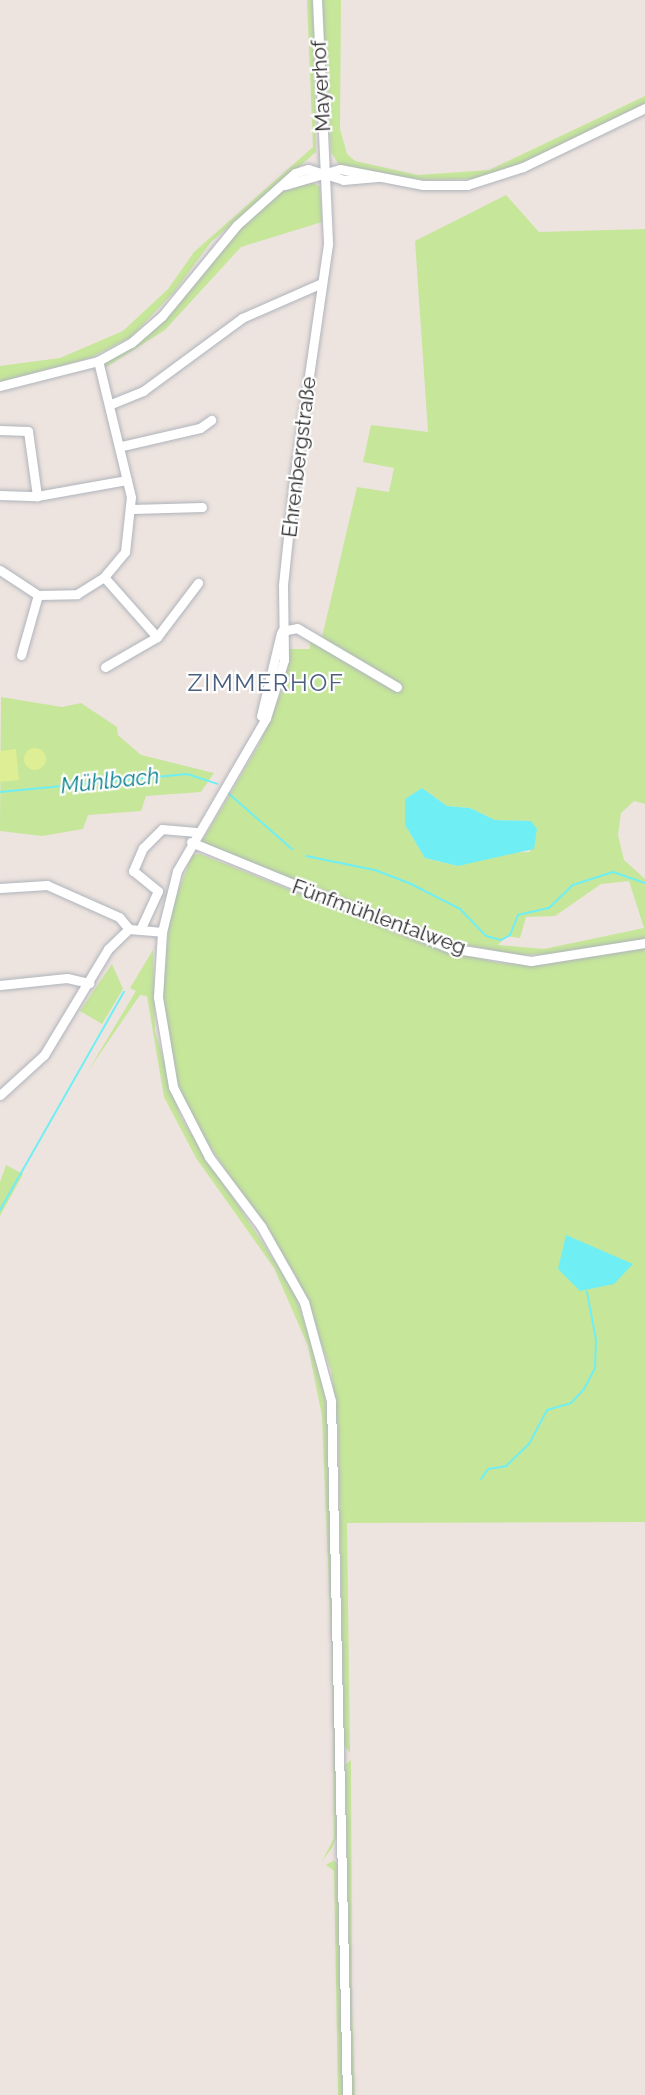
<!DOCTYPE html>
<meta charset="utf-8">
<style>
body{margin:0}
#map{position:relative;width:645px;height:2095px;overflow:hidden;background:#eee4df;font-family:Raleway,sans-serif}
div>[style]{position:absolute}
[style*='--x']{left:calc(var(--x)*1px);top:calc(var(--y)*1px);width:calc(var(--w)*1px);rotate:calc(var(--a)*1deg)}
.green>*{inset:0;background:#c6e69a}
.pitch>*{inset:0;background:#ddee95}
.round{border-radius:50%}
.water>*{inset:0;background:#6feff3}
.stream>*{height:2px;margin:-1px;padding:0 1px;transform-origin:1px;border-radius:1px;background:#6feff3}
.roads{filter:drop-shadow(0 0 2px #afb4bc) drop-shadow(0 0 2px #afb4bc)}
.minor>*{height:9px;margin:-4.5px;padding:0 4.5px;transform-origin:4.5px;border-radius:4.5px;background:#fff}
span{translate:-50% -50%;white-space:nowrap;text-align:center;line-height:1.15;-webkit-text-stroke:4.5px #fff;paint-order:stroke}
.street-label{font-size:21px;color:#2c2c2c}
.water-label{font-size:22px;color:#0a808e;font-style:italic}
.quarter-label{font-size:24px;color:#4b607f;letter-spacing:1.5px}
</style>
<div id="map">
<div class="green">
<i style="clip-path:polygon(307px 0,313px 0,316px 152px,211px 242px,174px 292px,131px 337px,90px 358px,0 382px,0 366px,60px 358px,123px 331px,168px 289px,194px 252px,313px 147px)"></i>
<i style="clip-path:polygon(322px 0,341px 0,340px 129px,347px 154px,355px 161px,418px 175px,489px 170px,645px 96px,645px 104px,510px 169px,476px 179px,411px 180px,339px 165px,331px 152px)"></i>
<i style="clip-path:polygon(312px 182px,320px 187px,322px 222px,241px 247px,165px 330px,105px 368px,106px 362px,163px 321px,229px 237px,279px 193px)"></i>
<i style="clip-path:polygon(evenodd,506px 195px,539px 232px,645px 229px,645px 804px,634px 801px,621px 813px,618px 835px,624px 860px,645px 879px,645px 940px,558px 954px,517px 955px,449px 942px,210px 848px,203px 840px,259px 745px,283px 688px,289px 649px,310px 649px,310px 642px,320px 646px,357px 487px,389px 492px,394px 468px,363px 462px,371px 425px,428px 432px,415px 241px,506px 195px,422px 788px,447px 806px,470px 808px,495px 820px,531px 821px,530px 852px,501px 853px,458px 866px,425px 858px,405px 825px,406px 799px,422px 788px,506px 195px,629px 881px,644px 928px,544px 949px,498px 945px,506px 936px,520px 938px,526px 917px,555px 916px,601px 884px,629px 881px)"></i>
<i style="clip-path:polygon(1px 697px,62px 707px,81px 703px,117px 727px,118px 735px,141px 755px,214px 773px,201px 792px,146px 796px,141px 811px,88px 815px,83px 829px,42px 836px,0 831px)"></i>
<i style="clip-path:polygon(200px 854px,432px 946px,499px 963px,535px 965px,645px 948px,645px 1522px,347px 1523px,350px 1753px,344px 1745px,338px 1426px,331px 1370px,296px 1276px,191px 1118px,176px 1079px,162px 997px,170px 913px,192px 855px)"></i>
<i style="clip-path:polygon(153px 950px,155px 1031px,181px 1118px,294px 1291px,321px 1370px,327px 1414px,337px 1836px,332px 1848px,322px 1861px,334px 1838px,332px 1661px,322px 1416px,308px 1346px,274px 1268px,196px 1158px,164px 1097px,147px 996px,140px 995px,88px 1071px,136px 991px,130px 988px)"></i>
<i style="clip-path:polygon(112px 964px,123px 989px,102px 1024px,80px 1011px)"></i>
<i style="clip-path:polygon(6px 1165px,23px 1174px,0 1216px,0 1182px)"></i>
<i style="clip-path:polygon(351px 1760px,352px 2008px,355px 2095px,352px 2095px,345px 1765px)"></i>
<i style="clip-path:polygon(334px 1860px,338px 1865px,343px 2095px,338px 2095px,334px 1871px,326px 1865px)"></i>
</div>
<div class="pitch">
<i class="round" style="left:24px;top:748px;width:22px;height:22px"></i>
<i style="clip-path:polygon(16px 749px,19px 780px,0 782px,0 751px)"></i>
</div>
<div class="water">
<i style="clip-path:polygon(422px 788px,447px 806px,470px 808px,495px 820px,531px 821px,537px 829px,534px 849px,458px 866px,425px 858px,405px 825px,405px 799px)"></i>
<i style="clip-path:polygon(566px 1235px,633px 1264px,614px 1284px,580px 1291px,558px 1269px)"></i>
</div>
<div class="stream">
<i style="--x:0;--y:792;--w:188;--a:-5.5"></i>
<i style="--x:187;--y:774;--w:32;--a:18"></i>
<i style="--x:228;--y:793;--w:85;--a:41.2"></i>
<i style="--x:306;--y:856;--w:70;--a:11.5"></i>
<i style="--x:375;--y:870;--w:39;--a:21"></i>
<i style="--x:411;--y:884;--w:55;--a:27"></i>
<i style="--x:460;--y:909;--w:37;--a:46"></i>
<i style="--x:486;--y:936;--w:16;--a:15"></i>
<i style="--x:501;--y:940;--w:10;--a:-29"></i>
<i style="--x:510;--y:935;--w:22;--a:-68"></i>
<i style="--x:518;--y:915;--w:32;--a:-13"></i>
<i style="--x:549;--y:908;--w:33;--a:-44"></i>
<i style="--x:573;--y:885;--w:42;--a:-18"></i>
<i style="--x:613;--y:872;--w:34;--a:19"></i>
<i style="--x:0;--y:1210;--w:251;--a:-60.4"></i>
<i style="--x:481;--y:1479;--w:12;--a:-55"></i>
<i style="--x:488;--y:1469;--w:18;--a:-9"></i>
<i style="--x:506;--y:1466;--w:32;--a:-44"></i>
<i style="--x:529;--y:1444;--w:38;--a:-62"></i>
<i style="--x:547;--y:1410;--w:25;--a:-16"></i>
<i style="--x:571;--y:1403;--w:19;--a:-47"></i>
<i style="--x:584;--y:1389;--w:24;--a:-62"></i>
<i style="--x:595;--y:1368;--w:28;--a:-88"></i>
<i style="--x:596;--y:1340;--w:49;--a:-100.6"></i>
</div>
<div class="roads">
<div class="minor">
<i style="--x:317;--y:0;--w:244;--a:87.4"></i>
<i style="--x:328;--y:244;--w:238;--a:98.2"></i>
<i style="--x:294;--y:480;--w:106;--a:96"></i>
<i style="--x:283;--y:585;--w:75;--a:89.2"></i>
<i style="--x:284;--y:660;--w:61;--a:107.2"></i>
<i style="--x:266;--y:718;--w:177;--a:120.2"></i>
<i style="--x:177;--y:871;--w:63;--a:103.8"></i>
<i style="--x:162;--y:932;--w:65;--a:93.5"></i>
<i style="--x:158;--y:997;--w:91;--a:80.5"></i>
<i style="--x:173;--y:1087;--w:79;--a:62.8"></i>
<i style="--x:209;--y:1157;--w:86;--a:53"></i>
<i style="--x:261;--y:1226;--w:87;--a:60.5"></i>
<i style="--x:304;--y:1302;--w:103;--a:74.7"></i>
<i style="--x:331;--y:1401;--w:694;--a:88.68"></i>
<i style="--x:285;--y:185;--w:57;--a:-16.2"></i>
<i style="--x:340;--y:169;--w:85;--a:10.9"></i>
<i style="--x:423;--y:185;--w:44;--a:0"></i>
<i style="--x:467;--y:185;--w:59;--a:-17.8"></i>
<i style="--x:523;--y:167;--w:136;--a:-25.8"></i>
<i style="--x:0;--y:386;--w:101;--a:-14.3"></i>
<i style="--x:98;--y:361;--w:38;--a:-29"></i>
<i style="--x:131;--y:343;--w:41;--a:-41.1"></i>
<i style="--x:162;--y:316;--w:118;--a:-50.5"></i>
<i style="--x:237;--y:225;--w:78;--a:-41.9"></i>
<i style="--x:295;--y:173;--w:14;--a:-17"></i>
<i style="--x:308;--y:169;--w:37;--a:17"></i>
<i style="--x:343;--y:180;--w:37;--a:-5"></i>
<i style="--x:111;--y:404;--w:35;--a:-22"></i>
<i style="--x:143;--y:391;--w:123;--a:-36.4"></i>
<i style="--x:242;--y:318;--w:85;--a:-23.6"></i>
<i style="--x:0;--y:430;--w:28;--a:2"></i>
<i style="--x:28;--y:431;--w:66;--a:82.1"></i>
<i style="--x:122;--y:446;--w:80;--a:-13"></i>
<i style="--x:200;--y:428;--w:14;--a:-36"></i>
<i style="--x:0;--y:495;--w:37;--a:2"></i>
<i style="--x:37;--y:496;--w:91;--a:-10.1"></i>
<i style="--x:132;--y:509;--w:70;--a:-1.6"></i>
<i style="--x:0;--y:570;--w:45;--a:33.3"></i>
<i style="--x:38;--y:595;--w:39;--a:-1"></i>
<i style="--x:77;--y:594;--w:32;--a:-32"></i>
<i style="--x:104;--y:577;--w:33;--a:-50"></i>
<i style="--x:125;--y:552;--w:55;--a:-83.8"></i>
<i style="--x:131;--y:497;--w:140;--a:-103.6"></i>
<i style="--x:104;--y:577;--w:80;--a:48.5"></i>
<i style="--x:282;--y:631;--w:15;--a:-11"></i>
<i style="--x:297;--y:628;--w:116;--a:30.5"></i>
<i style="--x:21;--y:655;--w:62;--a:-74.2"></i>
<i style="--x:105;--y:667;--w:60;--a:-30"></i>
<i style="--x:157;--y:637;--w:68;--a:-52.8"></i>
<i style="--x:261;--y:716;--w:85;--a:-76.5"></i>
<i style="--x:191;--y:842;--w:280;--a:22.3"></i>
<i style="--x:450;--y:948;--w:82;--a:9.1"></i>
<i style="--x:531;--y:961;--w:115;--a:-9"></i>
<i style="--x:0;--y:888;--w:47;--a:-3.7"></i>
<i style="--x:47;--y:885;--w:79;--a:24"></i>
<i style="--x:119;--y:917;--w:16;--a:50"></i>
<i style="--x:129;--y:929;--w:33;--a:5"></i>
<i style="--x:140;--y:930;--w:43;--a:-65.2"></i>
<i style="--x:158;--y:891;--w:32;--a:-141"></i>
<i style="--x:133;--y:871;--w:25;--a:-67"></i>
<i style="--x:143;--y:848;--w:27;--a:-45"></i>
<i style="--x:162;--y:829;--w:34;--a:5"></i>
<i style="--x:0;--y:985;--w:67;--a:-6"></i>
<i style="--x:67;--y:978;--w:23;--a:13"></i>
<i style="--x:0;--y:1095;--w:59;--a:-42.3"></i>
<i style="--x:44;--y:1055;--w:124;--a:-58.9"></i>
<i style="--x:108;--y:949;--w:29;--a:-44"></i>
</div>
</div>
<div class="street-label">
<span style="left:321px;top:86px;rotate:-93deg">Mayerhof</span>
<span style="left:299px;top:457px;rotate:-83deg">Ehrenbergstraße</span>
<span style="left:379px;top:917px;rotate:20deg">Fünfmühlentalweg</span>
</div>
<div class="water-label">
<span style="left:110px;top:781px;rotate:-6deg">Mühlbach</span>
</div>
<div class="quarter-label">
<span style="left:266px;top:683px">ZIMMERHOF</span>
</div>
</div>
